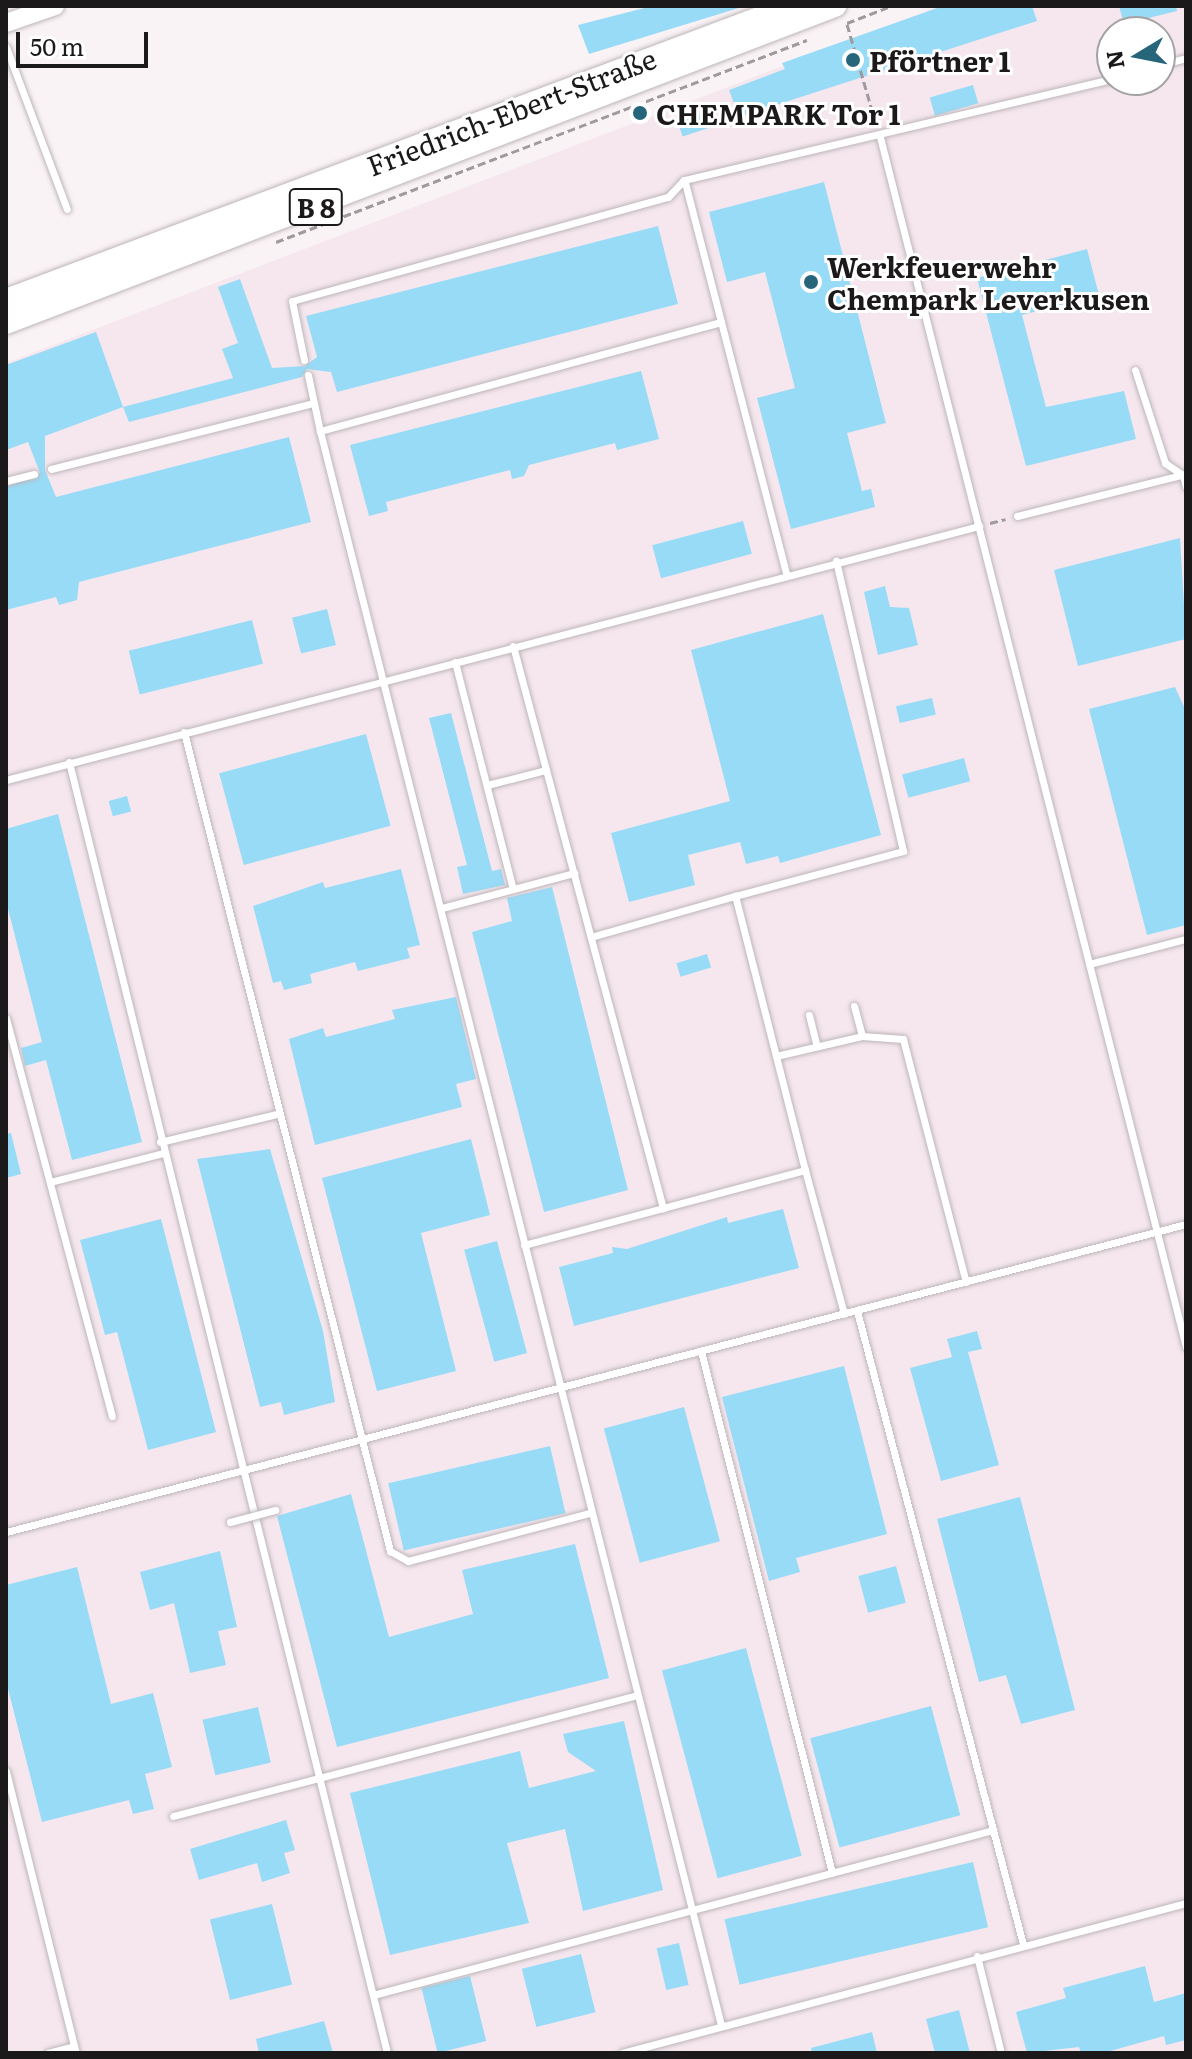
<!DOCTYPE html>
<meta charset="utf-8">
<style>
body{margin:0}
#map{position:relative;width:1192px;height:2059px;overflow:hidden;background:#faf3f6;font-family:Literata,serif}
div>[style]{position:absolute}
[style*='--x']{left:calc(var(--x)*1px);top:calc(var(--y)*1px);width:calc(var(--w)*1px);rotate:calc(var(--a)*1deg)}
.built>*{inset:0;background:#f6e7ef}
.building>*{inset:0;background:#98dbf7;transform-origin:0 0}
.path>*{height:3px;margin-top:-1.5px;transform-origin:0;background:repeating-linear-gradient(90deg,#9f9a9c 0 8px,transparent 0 12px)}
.roads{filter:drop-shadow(0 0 2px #bdb6b9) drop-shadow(0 0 2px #bdb6b9)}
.service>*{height:7px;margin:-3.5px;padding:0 3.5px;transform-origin:3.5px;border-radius:3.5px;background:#fff}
.tertiary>*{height:18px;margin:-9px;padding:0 9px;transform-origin:9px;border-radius:9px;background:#fff}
.primary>*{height:22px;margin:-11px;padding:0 11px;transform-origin:11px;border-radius:11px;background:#fff}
.bridges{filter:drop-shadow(0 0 2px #bdb6b9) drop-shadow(0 0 2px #bdb6b9)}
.service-bridge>*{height:7px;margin:-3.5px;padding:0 3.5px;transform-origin:3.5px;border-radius:3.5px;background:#fff}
.dots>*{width:22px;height:22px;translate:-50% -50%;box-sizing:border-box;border:4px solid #fff;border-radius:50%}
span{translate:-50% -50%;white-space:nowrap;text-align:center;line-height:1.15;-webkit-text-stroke:6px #fff;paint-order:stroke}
.shield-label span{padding:2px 6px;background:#fff;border:2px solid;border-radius:6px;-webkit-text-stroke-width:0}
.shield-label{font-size:26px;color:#1b191a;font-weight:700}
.poi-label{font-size:28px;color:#1b191a;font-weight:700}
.left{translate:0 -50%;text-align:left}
.street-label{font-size:28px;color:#1b191a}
.frame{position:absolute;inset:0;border:8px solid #1b191a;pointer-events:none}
.north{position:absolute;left:1096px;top:16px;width:80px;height:80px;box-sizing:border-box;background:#fff;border:2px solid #a4a3a3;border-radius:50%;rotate:260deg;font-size:22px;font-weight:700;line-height:32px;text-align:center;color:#1b191a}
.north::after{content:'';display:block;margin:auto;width:28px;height:36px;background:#27657b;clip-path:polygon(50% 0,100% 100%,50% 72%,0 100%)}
.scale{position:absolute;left:16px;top:32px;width:132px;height:36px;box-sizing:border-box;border:4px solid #1b191a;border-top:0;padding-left:10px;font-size:24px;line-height:28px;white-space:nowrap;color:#1b191a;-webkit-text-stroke:6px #fff;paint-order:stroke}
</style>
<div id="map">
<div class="built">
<i style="clip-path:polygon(evenodd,940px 6px,1186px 6px,1186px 2053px,6px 2053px,6px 363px,940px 6px,1112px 32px,1160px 32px,1160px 80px,1112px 80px,1112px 32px)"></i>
</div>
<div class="building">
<i style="clip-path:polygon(652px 6px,738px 6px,739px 8px,589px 54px,578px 25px)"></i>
<i style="clip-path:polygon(943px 6px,1032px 6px,1037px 21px,739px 117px,729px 90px,785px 69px,782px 63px)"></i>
<i style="clip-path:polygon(1119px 6px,1176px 6px,1177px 11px,1124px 24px)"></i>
<i style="left:973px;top:85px;width:19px;height:45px;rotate:74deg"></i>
<i style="left:709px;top:111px;width:16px;height:33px;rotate:72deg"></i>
<i style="clip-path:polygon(824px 182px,886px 423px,847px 433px,862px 491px,871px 489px,875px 507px,791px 529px,757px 398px,795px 388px,765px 272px,727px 282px,709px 212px)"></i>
<i style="clip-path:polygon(658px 226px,678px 304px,337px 392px,331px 372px,307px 369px,302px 377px,129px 422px,123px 407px,45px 436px,45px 470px,56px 497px,289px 437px,311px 522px,79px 582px,77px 600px,59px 605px,56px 597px,6px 610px,6px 487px,40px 473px,28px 442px,6px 450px,6px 365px,96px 332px,123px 407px,233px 378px,222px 349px,238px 343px,218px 287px,240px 279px,272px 368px,305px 366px,317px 357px,306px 316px)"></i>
<i style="clip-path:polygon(1087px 249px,1099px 295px,1022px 315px,1046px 407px,1124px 391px,1136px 439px,1026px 466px,977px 278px)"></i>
<i style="clip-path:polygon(641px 371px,659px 439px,617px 450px,615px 443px,529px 465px,524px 476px,512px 479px,510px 470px,386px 502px,388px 511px,369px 516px,350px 445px)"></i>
<i style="left:743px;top:521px;width:34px;height:94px;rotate:75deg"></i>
<i style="clip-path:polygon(1180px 538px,1186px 639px,1078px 666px,1054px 570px)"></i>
<i style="clip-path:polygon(885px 586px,890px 607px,909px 608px,918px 645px,878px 655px,864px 592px)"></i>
<i style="left:327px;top:609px;width:37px;height:36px;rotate:76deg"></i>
<i style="clip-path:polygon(823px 614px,881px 835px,780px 863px,778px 856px,746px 864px,740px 842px,688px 855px,695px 885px,629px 902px,611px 833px,730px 801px,691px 650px)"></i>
<i style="left:252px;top:620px;width:45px;height:127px;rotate:76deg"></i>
<i style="clip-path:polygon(1175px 687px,1186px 711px,1186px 925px,1147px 935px,1089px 709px)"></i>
<i style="left:932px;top:698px;width:17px;height:37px;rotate:77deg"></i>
<i style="clip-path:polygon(451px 713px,492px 871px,501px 869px,505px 885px,463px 894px,457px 867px,467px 865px,429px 718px)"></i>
<i style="left:366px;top:734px;width:95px;height:152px;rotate:75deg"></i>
<i style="left:964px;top:758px;width:24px;height:64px;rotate:75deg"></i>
<i style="left:127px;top:796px;width:16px;height:19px;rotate:75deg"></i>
<i style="clip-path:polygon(58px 814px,142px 1142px,72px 1160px,46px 1060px,25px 1066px,21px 1048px,42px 1042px,6px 901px,6px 829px)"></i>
<i style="clip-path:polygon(401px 869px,420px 945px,407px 948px,410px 958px,358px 971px,355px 962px,310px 974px,312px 983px,284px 990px,281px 981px,273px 983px,253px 906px,323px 882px,325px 888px)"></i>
<i style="clip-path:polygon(552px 887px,628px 1190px,544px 1212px,472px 932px,512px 921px,507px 898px)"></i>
<i style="left:707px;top:954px;width:14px;height:32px;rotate:73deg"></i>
<i style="clip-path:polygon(456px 997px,476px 1079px,456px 1084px,462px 1107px,315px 1145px,289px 1039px,323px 1028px,326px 1037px,395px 1019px,392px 1010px)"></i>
<i style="clip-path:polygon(11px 1133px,21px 1174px,6px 1178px,6px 1134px)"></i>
<i style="clip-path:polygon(471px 1139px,490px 1215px,421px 1233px,456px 1371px,377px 1391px,322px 1178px)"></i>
<i style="clip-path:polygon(270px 1149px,323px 1331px,335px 1402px,284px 1415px,281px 1402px,260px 1407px,197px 1159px)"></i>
<i style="clip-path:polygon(783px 1209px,799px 1268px,574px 1326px,559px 1267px,613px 1253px,612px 1247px,627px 1249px,727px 1217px,728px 1223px)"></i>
<i style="clip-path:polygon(161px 1219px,216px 1432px,148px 1450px,117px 1332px,105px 1335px,80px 1240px)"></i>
<i style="left:497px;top:1241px;width:116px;height:34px;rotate:75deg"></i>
<i style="clip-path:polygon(977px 1331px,982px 1349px,968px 1352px,999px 1465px,941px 1481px,910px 1368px,952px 1357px,947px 1339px)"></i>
<i style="clip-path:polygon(844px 1366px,887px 1534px,796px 1558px,800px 1572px,769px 1581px,722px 1397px)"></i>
<i style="left:684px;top:1407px;width:139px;height:83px;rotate:75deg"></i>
<i style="left:550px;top:1446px;width:69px;height:166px;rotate:77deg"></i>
<i style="clip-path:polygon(351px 1494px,389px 1637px,473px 1614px,462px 1570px,575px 1544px,609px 1678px,337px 1747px,277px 1516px)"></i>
<i style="clip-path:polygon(1020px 1497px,1075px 1710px,1021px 1724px,1006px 1675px,979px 1682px,937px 1519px)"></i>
<i style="clip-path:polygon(220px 1551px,237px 1627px,218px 1631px,226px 1665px,190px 1673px,174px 1603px,150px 1610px,140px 1572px)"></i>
<i style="left:896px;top:1566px;width:38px;height:39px;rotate:75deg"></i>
<i style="clip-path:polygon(77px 1567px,111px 1704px,153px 1693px,172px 1767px,145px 1774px,154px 1809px,133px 1814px,129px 1800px,42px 1822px,6px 1681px,6px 1585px)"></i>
<i style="left:746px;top:1648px;width:215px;height:87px;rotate:75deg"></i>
<i style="left:931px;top:1706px;width:113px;height:125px;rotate:75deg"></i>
<i style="left:258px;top:1707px;width:57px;height:57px;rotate:77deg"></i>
<i style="clip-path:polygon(624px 1721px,663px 1890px,583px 1911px,565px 1829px,507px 1843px,529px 1923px,390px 1955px,350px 1793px,520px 1751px,529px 1788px,596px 1771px,568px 1752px,563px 1734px)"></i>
<i style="clip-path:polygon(286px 1820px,295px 1850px,284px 1853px,290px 1873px,262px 1882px,257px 1863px,199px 1880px,190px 1849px)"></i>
<i style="left:973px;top:1862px;width:67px;height:255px;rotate:77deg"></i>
<i style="left:272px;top:1904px;width:83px;height:64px;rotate:76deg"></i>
<i style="left:679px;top:1943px;width:43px;height:23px;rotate:77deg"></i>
<i style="left:581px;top:1954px;width:60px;height:61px;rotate:76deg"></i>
<i style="clip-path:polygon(1145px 1966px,1154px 2002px,1186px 1993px,1186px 2040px,1166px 2045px,1164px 2036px,1103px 2053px,1081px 2053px,1079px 2047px,1027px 2053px,1016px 2012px,1066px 1998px,1063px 1988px)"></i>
<i style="left:470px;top:1976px;width:67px;height:50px;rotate:76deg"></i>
<i style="clip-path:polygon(959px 2010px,970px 2053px,935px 2053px,926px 2019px)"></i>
<i style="clip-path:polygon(324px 2021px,333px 2053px,259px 2053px,256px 2039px)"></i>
<i style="clip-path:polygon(872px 2032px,877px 2053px,812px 2053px,811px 2048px)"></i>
</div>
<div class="path">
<i style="--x:847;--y:23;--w:47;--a:-21.1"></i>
<i style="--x:847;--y:24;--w:104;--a:73.8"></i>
<i style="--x:276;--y:242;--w:568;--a:-20.83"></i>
<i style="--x:990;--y:523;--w:16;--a:-14"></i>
</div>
<div class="roads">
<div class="service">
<i style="--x:6;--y:47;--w:173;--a:69.4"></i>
<i style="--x:1160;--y:65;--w:27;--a:-15"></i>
<i style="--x:880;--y:137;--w:1248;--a:75.81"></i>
<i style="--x:721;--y:322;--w:416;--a:164.8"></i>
<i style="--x:320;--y:431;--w:1644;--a:75.88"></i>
<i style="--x:304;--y:360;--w:60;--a:-101.5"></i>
<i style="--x:292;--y:301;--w:390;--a:-15.5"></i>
<i style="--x:668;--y:197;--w:23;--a:-47"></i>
<i style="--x:1135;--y:370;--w:98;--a:72.1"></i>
<i style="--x:1165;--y:463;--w:22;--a:34"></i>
<i style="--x:1183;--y:475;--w:12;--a:76"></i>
<i style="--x:308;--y:375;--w:29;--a:78"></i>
<i style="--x:51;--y:469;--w:271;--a:-14.1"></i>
<i style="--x:314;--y:403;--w:29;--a:78"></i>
<i style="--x:6;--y:481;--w:29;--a:-14"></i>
<i style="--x:1017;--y:516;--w:174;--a:-14"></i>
<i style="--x:786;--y:573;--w:406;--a:-104.5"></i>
<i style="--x:684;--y:180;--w:440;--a:-13.3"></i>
<i style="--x:513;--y:646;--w:582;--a:75.06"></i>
<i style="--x:663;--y:1208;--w:147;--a:-15"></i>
<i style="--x:805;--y:1170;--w:149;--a:74.8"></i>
<i style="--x:455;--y:662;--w:234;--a:75.7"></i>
<i style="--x:184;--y:732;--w:845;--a:75.88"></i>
<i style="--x:390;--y:1551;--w:21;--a:29"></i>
<i style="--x:408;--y:1561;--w:188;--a:-14.8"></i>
<i style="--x:69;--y:762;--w:1330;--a:76.16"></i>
<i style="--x:6;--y:780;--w:1006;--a:-14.63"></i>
<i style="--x:487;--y:785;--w:61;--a:-14.3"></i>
<i style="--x:442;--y:908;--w:137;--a:-14.9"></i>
<i style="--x:591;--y:937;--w:150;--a:-15.9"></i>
<i style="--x:1089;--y:964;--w:100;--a:-14.5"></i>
<i style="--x:854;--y:1006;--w:31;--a:75"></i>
<i style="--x:809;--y:1015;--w:32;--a:76"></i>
<i style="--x:6;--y:1018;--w:412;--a:75.1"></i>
<i style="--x:776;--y:1056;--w:88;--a:-13.1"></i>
<i style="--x:862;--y:1036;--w:41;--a:4.2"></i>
<i style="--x:903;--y:1039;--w:251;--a:75.5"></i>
<i style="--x:160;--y:1142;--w:120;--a:-13.5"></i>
<i style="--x:805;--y:1170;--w:283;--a:-104.3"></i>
<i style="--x:735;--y:896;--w:174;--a:-15"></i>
<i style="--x:903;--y:851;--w:298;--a:-103"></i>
<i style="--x:50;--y:1182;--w:117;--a:-14.4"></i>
<i style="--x:524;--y:1245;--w:144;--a:-14.9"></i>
<i style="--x:857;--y:1311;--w:654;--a:75.31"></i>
<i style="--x:701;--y:1351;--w:538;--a:75.91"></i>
<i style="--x:6;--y:1532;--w:1220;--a:-14.63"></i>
<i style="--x:6;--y:1771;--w:283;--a:76.1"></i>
<i style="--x:173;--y:1816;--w:479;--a:-14.6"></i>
<i style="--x:977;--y:1956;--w:100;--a:76.1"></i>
<i style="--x:373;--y:1995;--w:642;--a:-14.9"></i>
<i style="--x:48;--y:2053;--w:27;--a:-15"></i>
<i style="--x:74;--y:2046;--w:7;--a:74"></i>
<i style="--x:622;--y:2053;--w:584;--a:-14.89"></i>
</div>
<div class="tertiary">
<i style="--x:6;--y:23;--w:52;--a:-19.1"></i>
</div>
<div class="primary">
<i style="--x:6;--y:300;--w:838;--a:-20.53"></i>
<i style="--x:6;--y:323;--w:888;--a:-20.93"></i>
</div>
</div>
<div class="bridges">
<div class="service-bridge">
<i style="--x:230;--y:1522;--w:47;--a:-14.9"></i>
</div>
</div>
<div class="dots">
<i style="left:853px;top:60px;background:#27657b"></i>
<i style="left:640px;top:113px;background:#27657b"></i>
<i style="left:811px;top:282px;background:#27657b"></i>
</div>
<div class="shield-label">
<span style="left:316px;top:207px">B 8</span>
</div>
<div class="poi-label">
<span class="left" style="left:869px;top:60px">Pförtner 1</span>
<span class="left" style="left:656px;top:113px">CHEMPARK Tor 1</span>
<span class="left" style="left:827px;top:282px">Werkfeuerwehr<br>Chempark Leverkusen</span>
</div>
<div class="street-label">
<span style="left:511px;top:111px;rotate:-21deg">Friedrich-Ebert-Straße</span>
</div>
<div class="frame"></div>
<div class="north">N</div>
<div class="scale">50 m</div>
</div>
